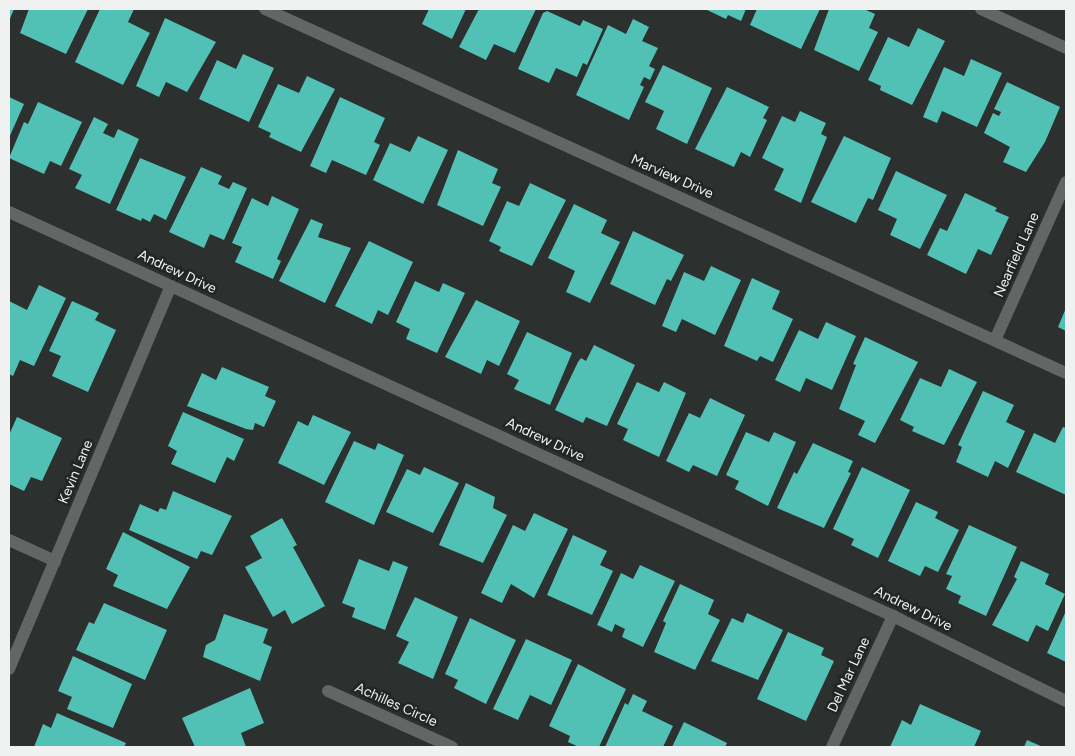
<!DOCTYPE html>
<style>
body{margin:0}
#map{position:relative;width:1075px;height:756px;overflow:hidden;background:#2c302f;font-family:Figtree,sans-serif}
div>[style]{position:absolute}
[style*='--x']{left:calc(var(--x)*1px);top:calc(var(--y)*1px);width:calc(var(--w)*1px);rotate:calc(var(--a)*1deg)}
.building>*{inset:0;background:#52c1b5}
.minor>*{height:12px;margin:-6px;padding:0 6px;transform-origin:6px;border-radius:6px;background:#646665}
span{translate:-50% -50%;white-space:nowrap;text-align:center;line-height:1.15;-webkit-text-stroke:5px #222625;paint-order:stroke}
.street-label{font-size:14px;color:#eff2f1}
.frame{position:absolute;inset:0;border:10px solid #eff2f1;pointer-events:none}
</style>
<div id="map">
<div class="building">
<i style="clip-path:polygon(9px 9px,14px 9px,9px 21px)"></i>
<i style="clip-path:polygon(29px 9px,88px 9px,66px 54px,20px 33px)"></i>
<i style="clip-path:polygon(100px 9px,134px 9px,128px 22px,150px 33px,123px 85px,75px 62px)"></i>
<i style="clip-path:polygon(429px 9px,466px 9px,452px 39px,422px 24px)"></i>
<i style="clip-path:polygon(479px 9px,536px 9px,515px 53px,494px 44px,486px 60px,459px 47px)"></i>
<i style="clip-path:polygon(705px 9px,746px 9px,741px 21px,728px 15px,726px 19px)"></i>
<i style="clip-path:polygon(757px 9px,820px 9px,801px 49px,750px 25px)"></i>
<i style="clip-path:polygon(829px 9px,864px 9px,875px 14px,869px 28px,878px 32px,859px 71px,814px 50px)"></i>
<i style="clip-path:polygon(547px 11px,580px 26px,583px 20px,603px 29px,587px 65px,583px 63px,577px 77px,556px 68px,549px 83px,518px 69px,543px 13px)"></i>
<i style="clip-path:polygon(165px 18px,216px 42px,187px 92px,166px 82px,159px 97px,136px 86px)"></i>
<i style="clip-path:polygon(633px 19px,649px 27px,642px 41px,658px 48px,649px 66px,655px 69px,650px 80px,644px 77px,640px 85px,644px 87px,629px 120px,576px 95px,608px 25px,626px 34px)"></i>
<i style="clip-path:polygon(918px 28px,945px 41px,912px 105px,880px 90px,881px 86px,868px 80px,888px 37px,909px 47px)"></i>
<i style="clip-path:polygon(243px 54px,274px 68px,249px 122px,199px 99px,217px 60px,236px 69px)"></i>
<i style="clip-path:polygon(971px 59px,1002px 73px,977px 127px,942px 111px,937px 123px,923px 117px,944px 67px,964px 76px)"></i>
<i style="clip-path:polygon(663px 65px,712px 88px,687px 144px,656px 129px,664px 111px,645px 102px)"></i>
<i style="clip-path:polygon(307px 76px,335px 89px,301px 152px,269px 137px,271px 133px,258px 127px,278px 84px,299px 93px)"></i>
<i style="clip-path:polygon(1007px 82px,1060px 107px,1045px 142px,1026px 172px,1003px 162px,1010px 147px,984px 133px,993px 113px,999px 116px,1001px 112px,994px 109px)"></i>
<i style="clip-path:polygon(727px 87px,769px 107px,763px 118px,767px 120px,750px 157px,741px 152px,734px 167px,695px 149px)"></i>
<i style="clip-path:polygon(9px 97px,24px 104px,9px 138px)"></i>
<i style="clip-path:polygon(340px 97px,385px 118px,374px 142px,380px 145px,366px 175px,332px 160px,326px 173px,310px 166px)"></i>
<i style="clip-path:polygon(38px 102px,82px 122px,61px 166px,50px 161px,44px 174px,9px 158px,24px 122px,28px 124px)"></i>
<i style="clip-path:polygon(800px 111px,826px 123px,821px 134px,827px 137px,801px 203px,774px 190px,784px 169px,762px 158px,782px 116px,795px 122px)"></i>
<i style="clip-path:polygon(94px 117px,108px 124px,103px 133px,114px 138px,118px 129px,139px 139px,110px 204px,75px 188px,82px 175px,69px 169px)"></i>
<i style="clip-path:polygon(418px 136px,448px 150px,423px 204px,373px 180px,390px 143px,410px 152px)"></i>
<i style="clip-path:polygon(844px 136px,891px 158px,873px 200px,868px 198px,856px 223px,811px 202px)"></i>
<i style="clip-path:polygon(458px 150px,498px 169px,492px 183px,501px 187px,483px 226px,437px 205px)"></i>
<i style="clip-path:polygon(140px 158px,186px 177px,166px 220px,154px 214px,150px 222px,142px 218px,141px 221px,116px 210px)"></i>
<i style="clip-path:polygon(201px 167px,222px 176px,218px 184px,229px 189px,233px 182px,247px 188px,224px 240px,210px 234px,204px 248px,169px 232px)"></i>
<i style="clip-path:polygon(896px 171px,947px 195px,920px 249px,890px 235px,897px 219px,878px 210px)"></i>
<i style="clip-path:polygon(530px 183px,566px 200px,532px 266px,499px 251px,501px 247px,489px 241px,507px 201px,519px 206px)"></i>
<i style="clip-path:polygon(965px 193px,997px 208px,995px 211px,1009px 217px,991px 255px,978px 249px,966px 274px,927px 255px,940px 228px,947px 231px)"></i>
<i style="clip-path:polygon(272px 196px,299px 209px,277px 259px,281px 261px,273px 279px,235px 262px,242px 247px,232px 243px,252px 198px,268px 206px)"></i>
<i style="clip-path:polygon(574px 204px,607px 220px,601px 233px,620px 242px,590px 303px,566px 292px,575px 271px,548px 258px)"></i>
<i style="clip-path:polygon(311px 219px,323px 224px,318px 237px,351px 248px,325px 303px,279px 281px)"></i>
<i style="clip-path:polygon(633px 231px,684px 255px,671px 281px,667px 279px,655px 305px,610px 284px)"></i>
<i style="clip-path:polygon(369px 241px,413px 262px,388px 315px,378px 310px,372px 324px,335px 306px)"></i>
<i style="clip-path:polygon(711px 266px,741px 280px,715px 335px,682px 319px,676px 332px,662px 326px,684px 272px,704px 281px)"></i>
<i style="clip-path:polygon(752px 278px,780px 291px,772px 309px,793px 319px,773px 362px,760px 356px,757px 361px,724px 346px)"></i>
<i style="clip-path:polygon(415px 281px,439px 292px,443px 283px,465px 293px,437px 353px,406px 339px,410px 329px,396px 322px)"></i>
<i style="clip-path:polygon(39px 285px,66px 298px,34px 366px,20px 360px,13px 376px,9px 374px,9px 301px,27px 310px)"></i>
<i style="clip-path:polygon(476px 300px,520px 321px,499px 366px,487px 360px,481px 374px,445px 357px)"></i>
<i style="clip-path:polygon(72px 301px,99px 313px,95px 320px,116px 330px,88px 392px,52px 376px,61px 356px,49px 351px)"></i>
<i style="clip-path:polygon(1066px 308px,1066px 331px,1058px 327px)"></i>
<i style="clip-path:polygon(826px 322px,856px 336px,832px 390px,806px 378px,800px 392px,775px 380px,799px 330px,818px 339px)"></i>
<i style="clip-path:polygon(527px 332px,572px 353px,550px 405px,514px 389px,519px 380px,507px 374px)"></i>
<i style="clip-path:polygon(865px 337px,918px 362px,875px 443px,858px 435px,865px 421px,839px 409px,856px 365px,853px 364px)"></i>
<i style="clip-path:polygon(594px 345px,635px 365px,607px 426px,586px 417px,583px 423px,555px 410px,578px 362px,581px 358px,586px 361px)"></i>
<i style="clip-path:polygon(222px 367px,269px 387px,265px 396px,276px 401px,264px 427px,255px 423px,253px 430px,246px 429px,187px 406px,202px 373px,216px 380px)"></i>
<i style="clip-path:polygon(949px 369px,977px 382px,944px 445px,912px 431px,914px 427px,900px 420px,920px 378px,941px 387px)"></i>
<i style="clip-path:polygon(637px 382px,659px 392px,664px 382px,686px 393px,659px 457px,623px 440px,628px 429px,617px 424px)"></i>
<i style="clip-path:polygon(983px 391px,1014px 405px,1006px 422px,1025px 431px,1008px 468px,995px 461px,988px 477px,956px 462px,962px 447px,958px 445px)"></i>
<i style="clip-path:polygon(710px 398px,745px 415px,717px 476px,693px 465px,689px 472px,666px 461px,689px 413px,700px 418px)"></i>
<i style="clip-path:polygon(183px 412px,244px 439px,234px 461px,227px 457px,215px 483px,171px 464px,177px 451px,168px 446px)"></i>
<i style="clip-path:polygon(313px 415px,351px 432px,324px 485px,278px 463px,298px 421px,308px 426px)"></i>
<i style="clip-path:polygon(17px 417px,62px 438px,42px 481px,31px 477px,24px 491px,9px 484px,9px 435px)"></i>
<i style="clip-path:polygon(1063px 427px,1066px 428px,1066px 495px,1016px 472px,1034px 433px,1055px 443px)"></i>
<i style="clip-path:polygon(746px 432px,769px 442px,774px 432px,796px 442px,768px 506px,735px 489px,739px 481px,726px 475px)"></i>
<i style="clip-path:polygon(354px 441px,375px 450px,378px 443px,404px 455px,374px 525px,325px 502px)"></i>
<i style="clip-path:polygon(813px 443px,853px 461px,848px 472px,851px 473px,824px 528px,777px 508px,794px 472px,797px 474px)"></i>
<i style="clip-path:polygon(424px 467px,459px 483px,433px 533px,386px 512px,407px 469px,420px 475px)"></i>
<i style="clip-path:polygon(862px 467px,910px 490px,878px 558px,851px 545px,854px 539px,833px 529px)"></i>
<i style="clip-path:polygon(466px 483px,495px 497px,493px 508px,507px 515px,483px 563px,439px 545px)"></i>
<i style="clip-path:polygon(173px 491px,232px 516px,212px 555px,201px 551px,197px 559px,129px 530px,140px 504px,158px 512px,160px 508px,166px 510px)"></i>
<i style="clip-path:polygon(916px 502px,938px 512px,935px 518px,959px 530px,938px 572px,925px 566px,920px 576px,888px 561px)"></i>
<i style="clip-path:polygon(534px 513px,568px 529px,534px 598px,511px 584px,502px 603px,481px 593px,513px 525px,525px 531px)"></i>
<i style="clip-path:polygon(282px 518px,297px 545px,293px 547px,325px 606px,292px 624px,285px 610px,273px 617px,245px 567px,262px 558px,250px 536px)"></i>
<i style="clip-path:polygon(969px 525px,1017px 547px,986px 616px,958px 603px,961px 596px,946px 589px,952px 576px,946px 574px)"></i>
<i style="clip-path:polygon(123px 532px,190px 567px,167px 609px,113px 586px,118px 575px,106px 569px)"></i>
<i style="clip-path:polygon(573px 535px,607px 551px,600px 565px,613px 571px,592px 615px,547px 595px)"></i>
<i style="clip-path:polygon(359px 559px,389px 571px,393px 561px,408px 567px,385px 630px,352px 617px,355px 608px,342px 603px)"></i>
<i style="clip-path:polygon(1021px 561px,1049px 574px,1045px 584px,1065px 594px,1048px 631px,1036px 625px,1028px 642px,992px 625px,1017px 579px,1014px 577px)"></i>
<i style="clip-path:polygon(640px 565px,675px 581px,643px 647px,622px 637px,625px 629px,615px 624px,612px 632px,597px 625px,621px 573px,633px 579px)"></i>
<i style="clip-path:polygon(680px 584px,714px 600px,708px 614px,720px 620px,695px 670px,654px 652px,666px 623px,663px 621px)"></i>
<i style="clip-path:polygon(415px 597px,458px 617px,433px 679px,398px 663px,409px 642px,396px 636px)"></i>
<i style="clip-path:polygon(104px 603px,167px 630px,145px 680px,76px 650px,89px 622px,94px 624px)"></i>
<i style="clip-path:polygon(1066px 611px,1066px 662px,1047px 653px)"></i>
<i style="clip-path:polygon(747px 613px,783px 630px,758px 680px,711px 661px,732px 618px,743px 623px)"></i>
<i style="clip-path:polygon(224px 614px,268px 629px,263px 643px,272px 647px,260px 681px,203px 657px,206px 645px,215px 640px)"></i>
<i style="clip-path:polygon(470px 618px,516px 640px,486px 704px,454px 688px,458px 680px,445px 674px)"></i>
<i style="clip-path:polygon(788px 632px,824px 648px,821px 655px,834px 661px,806px 721px,757px 699px)"></i>
<i style="clip-path:polygon(526px 639px,572px 660px,551px 705px,530px 695px,518px 720px,493px 709px)"></i>
<i style="clip-path:polygon(73px 656px,132px 684px,113px 728px,67px 709px,72px 697px,58px 691px)"></i>
<i style="clip-path:polygon(578px 664px,626px 689px,599px 747px,579px 747px,568px 742px,570px 736px,549px 726px)"></i>
<i style="clip-path:polygon(250px 688px,264px 723px,241px 733px,246px 747px,195px 747px,182px 718px)"></i>
<i style="clip-path:polygon(633px 694px,647px 701px,642px 711px,673px 726px,663px 747px,605px 747px,625px 703px,628px 705px)"></i>
<i style="clip-path:polygon(920px 704px,981px 731px,974px 747px,890px 747px,902px 720px,911px 725px)"></i>
<i style="clip-path:polygon(57px 713px,126px 743px,124px 747px,34px 747px,43px 724px,51px 728px)"></i>
<i style="clip-path:polygon(684px 722px,727px 743px,725px 747px,672px 747px)"></i>
<i style="clip-path:polygon(1027px 740px,1043px 747px,1024px 747px)"></i>
</div>
<div class="minor">
<i style="--x:265;--y:9;--w:880;--a:24.44"></i>
<i style="--x:981;--y:9;--w:94;--a:24.6"></i>
<i style="--x:9;--y:212;--w:972;--a:24.56"></i>
<i style="--x:893;--y:616;--w:193;--a:26.2"></i>
<i style="--x:995;--y:340;--w:173;--a:-65.8"></i>
<i style="--x:9;--y:540;--w:51;--a:24.5"></i>
<i style="--x:9;--y:669;--w:416;--a:-67.1"></i>
<i style="--x:328;--y:691;--w:136;--a:24.3"></i>
<i style="--x:832;--y:747;--w:145;--a:-65"></i>
</div>
<div class="street-label">
<span style="left:672px;top:177px;rotate:24deg">Marview Drive</span>
<span style="left:1017px;top:255px;rotate:-66deg">Nearfield Lane</span>
<span style="left:177px;top:272px;rotate:25deg">Andrew Drive</span>
<span style="left:545px;top:440px;rotate:25deg">Andrew Drive</span>
<span style="left:76px;top:472px;rotate:-67deg">Kevin Lane</span>
<span style="left:913px;top:609px;rotate:26deg">Andrew Drive</span>
<span style="left:849px;top:675px;rotate:-65deg">Del Mar Lane</span>
<span style="left:396px;top:705px;rotate:24deg">Achilles Circle</span>
</div>
<div class="frame"></div>
</div>
